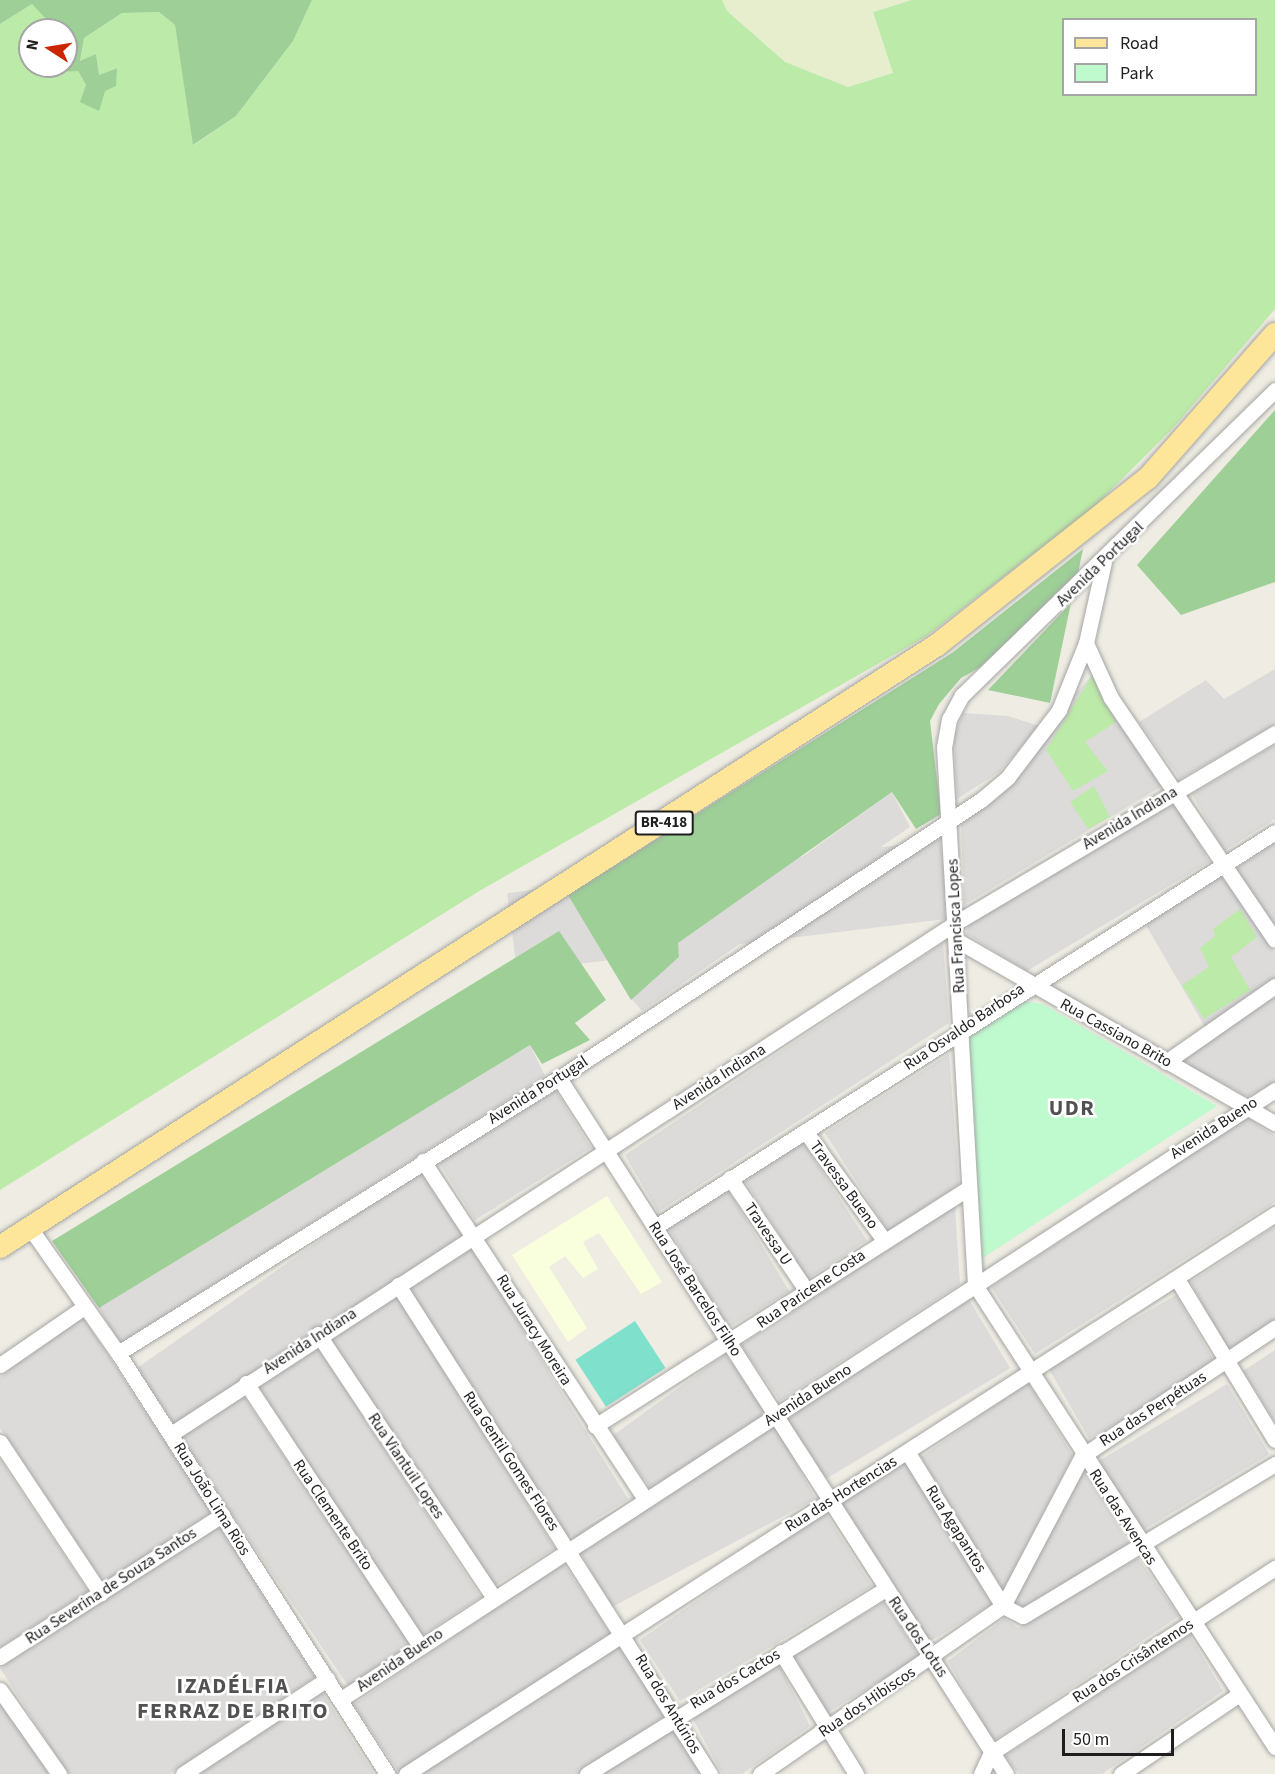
<!DOCTYPE html>
<meta charset="utf-8">
<style>
body{margin:0}
#map{position:relative;width:1275px;height:1774px;overflow:hidden;background:#efede3;font-family:"Source Sans 3",sans-serif}
div>[style]{position:absolute}
[style*='--x']{left:calc(var(--x)*1px);top:calc(var(--y)*1px);width:calc(var(--w)*1px);rotate:calc(var(--a)*1deg)}
.residential>*{inset:0;background:#dcdbda;transform-origin:0 0}
.education>*{inset:0;background:#f9ffdc}
.farmland>*{inset:0;background:#e6eece}
.grass>*{inset:0;background:#bceaa8}
.forest>*{inset:0;background:#9dcf97}
.park>*{inset:0;background:#bffacf}
.pitch>*{inset:0;background:#7fe0cc;transform-origin:0 0}
.roads{filter:drop-shadow(0 0 2px #a5a5a5) drop-shadow(0 0 2px #a5a5a5)}
.street>*{height:15px;margin:-7.5px;padding:0 7.5px;transform-origin:7.5px;border-radius:7.5px;background:#fff}
.primary>*{height:22px;margin:-11px;padding:0 11px;transform-origin:11px;border-radius:11px;background:#fde59a}
span{translate:-50% -50%;white-space:nowrap;text-align:center;line-height:1.15;-webkit-text-stroke:5px #fff;paint-order:stroke}
.shield-label span{padding:2px 4px;background:#fff;border:2px solid;border-radius:4px;-webkit-text-stroke-width:0}
.shield-label{font-size:15px;color:#1e1e1e;font-weight:700}
.street-label{font-size:16px;color:#1e1e1e}
.district-label{font-size:22px;color:#515151;font-weight:700;letter-spacing:1.5px}
.legend{position:absolute;left:1062px;top:18px;width:195px;height:78px;box-sizing:border-box;background:#fff;border:2px solid #a5a5a5;margin:0;padding:8px 10px;list-style:none;font-size:18px;color:#1e1e1e}
.legend li{display:flex;align-items:center;gap:12px;height:30px}
.legend b{width:30px;border:2px solid #a5a5a5}
.north{position:absolute;left:18px;top:18px;width:60px;height:60px;box-sizing:border-box;background:#fff;border:2px solid #a5a5a5;border-radius:50%;rotate:282deg;font-size:16px;font-weight:700;line-height:24px;text-align:center;color:#1e1e1e}
.north::after{content:'';display:block;margin:auto;width:21px;height:27px;background:#cb2600;clip-path:polygon(50% 0,100% 100%,50% 72%,0 100%)}
.scale{position:absolute;left:1062px;top:1729px;width:112px;height:27px;box-sizing:border-box;border:3px solid #1e1e1e;border-top:0;padding-left:8px;font-size:18px;line-height:21px;white-space:nowrap;color:#1e1e1e;-webkit-text-stroke:4px #fff;paint-order:stroke}
</style>
<div id="map">
<div class="residential">
<i style="clip-path:polygon(1275px 669px,1275px 724px,1180px 779px,1139px 722px,1206px 680px,1224px 699px)"></i>
<i style="clip-path:polygon(1093px 674px,1112px 712px,1162px 786px,964px 905px,961px 825px)"></i>
<i style="clip-path:polygon(963px 713px,1008px 716px,1039px 726px,999px 772px,957px 799px,954px 737px)"></i>
<i style="clip-path:polygon(1275px 745px,1275px 819px,1224px 851px,1192px 794px)"></i>
<i style="clip-path:polygon(892px 792px,910px 827px,642px 1011px,627px 994px,679px 958px,679px 946px)"></i>
<i style="clip-path:polygon(1177px 802px,1209px 862px,1027px 971px,967px 934px,968px 925px)"></i>
<i style="left:940px;top:840px;width:79px;height:436px;rotate:83deg"></i>
<i style="clip-path:polygon(1275px 842px,1275px 926px,1235px 869px)"></i>
<i style="clip-path:polygon(1221px 873px,1275px 953px,1275px 978px,1205px 1027px,1143px 920px)"></i>
<i style="clip-path:polygon(943px 943px,949px 1023px,658px 1212px,625px 1155px)"></i>
<i style="clip-path:polygon(1275px 993px,1275px 1082px,1248px 1097px,1179px 1061px)"></i>
<i style="clip-path:polygon(530px 1045px,545px 1076px,119px 1344px,99px 1308px)"></i>
<i style="clip-path:polygon(949px 1054px,959px 1185px,888px 1231px,825px 1133px)"></i>
<i style="left:555px;top:1090px;width:68px;height:137px;rotate:58deg"></i>
<i style="clip-path:polygon(1247px 1117px,1275px 1136px,1275px 1202px,1035px 1354px,991px 1287px)"></i>
<i style="left:801px;top:1139px;width:121px;height:70px;rotate:57deg"></i>
<i style="left:420px;top:1170px;width:79px;height:347px;rotate:55deg"></i>
<i style="left:729px;top:1191px;width:117px;height:71px;rotate:59deg"></i>
<i style="clip-path:polygon(955px 1206px,960px 1284px,780px 1401px,741px 1345px)"></i>
<i style="clip-path:polygon(1275px 1226px,1275px 1327px,1229px 1357px,1191px 1282px)"></i>
<i style="left:472px;top:1249px;width:295px;height:74px;rotate:58deg"></i>
<i style="left:395px;top:1293px;width:301px;height:80px;rotate:58deg"></i>
<i style="left:1176px;top:1295px;width:81px;height:147px;rotate:60deg"></i>
<i style="left:968px;top:1298px;width:82px;height:218px;rotate:59deg"></i>
<i style="clip-path:polygon(83px 1317px,212px 1512px,104px 1583px,0 1428px,0 1377px)"></i>
<i style="left:316px;top:1344px;width:302px;height:73px;rotate:57deg"></i>
<i style="clip-path:polygon(1275px 1350px,1275px 1422px,1243px 1371px)"></i>
<i style="left:725px;top:1354px;width:72px;height:139px;rotate:54deg"></i>
<i style="clip-path:polygon(1028px 1382px,1073px 1456px,1003px 1590px,921px 1457px)"></i>
<i style="left:1227px;top:1384px;width:82px;height:151px;rotate:59deg"></i>
<i style="left:243px;top:1396px;width:299px;height:75px;rotate:56deg"></i>
<i style="left:776px;top:1425px;width:84px;height:232px;rotate:62deg"></i>
<i style="clip-path:polygon(0 1460px,88px 1591px,0 1647px)"></i>
<i style="left:906px;top:1461px;width:167px;height:79px;rotate:59deg"></i>
<i style="clip-path:polygon(1083px 1467px,1129px 1544px,1022px 1610px,1010px 1606px)"></i>
<i style="clip-path:polygon(825px 1512px,872px 1586px,680px 1701px,640px 1640px)"></i>
<i style="clip-path:polygon(219px 1525px,315px 1677px,170px 1774px,68px 1774px,0 1668px)"></i>
<i style="clip-path:polygon(1138px 1558px,1179px 1616px,993px 1741px,948px 1661px,1005px 1618px,1018px 1628px)"></i>
<i style="left:563px;top:1563px;width:86px;height:253px;rotate:56deg"></i>
<i style="left:885px;top:1601px;width:66px;height:107px;rotate:59deg"></i>
<i style="clip-path:polygon(1189px 1634px,1223px 1691px,1102px 1774px,1019px 1774px,1005px 1756px)"></i>
<i style="clip-path:polygon(623px 1642px,670px 1712px,579px 1774px,416px 1774px)"></i>
<i style="clip-path:polygon(778px 1663px,810px 1726px,742px 1774px,722px 1774px,693px 1719px)"></i>
<i style="clip-path:polygon(322px 1692px,374px 1774px,193px 1774px)"></i>
<i style="clip-path:polygon(0 1702px,51px 1774px,0 1774px)"></i>
<i style="clip-path:polygon(674px 1721px,703px 1774px,595px 1774px)"></i>
</div>
<div class="education">
<i style="clip-path:polygon(607px 1196px,662px 1282px,641px 1294px,599px 1233px,583px 1242px,598px 1269px,583px 1278px,565px 1256px,549px 1267px,587px 1328px,568px 1342px,512px 1255px)"></i>
</div>
<div class="farmland">
<i style="clip-path:polygon(722px 0,912px 0,873px 12px,893px 73px,848px 87px,785px 62px,727px 11px)"></i>
</div>
<div class="grass">
<i style="clip-path:polygon(evenodd,312px 0,722px 0,727px 11px,785px 62px,848px 87px,893px 73px,873px 12px,912px 0,1275px 0,1275px 309px,1173px 428px,1094px 507px,925px 637px,481px 890px,0 1190px,0 24px,32px 4px,59px 27px,30px 30px,30px 66px,78px 71px,86px 85px,105px 91px,116px 68px,99px 75px,96px 54px,80px 62px,84px 38px,122px 13px,159px 12px,175px 25px,194px 145px,236px 116px,293px 41px,312px 0,1064px 20px,1256px 20px,1256px 94px,1064px 94px,1064px 20px)"></i>
<i style="clip-path:polygon(1093px 674px,1116px 722px,1085px 742px,1108px 771px,1073px 791px,1046px 750px)"></i>
<i style="clip-path:polygon(1094px 786px,1110px 817px,1088px 829px,1070px 802px)"></i>
<i style="clip-path:polygon(1240px 909px,1257px 937px,1231px 957px,1250px 990px,1204px 1019px,1182px 985px,1209px 967px,1200px 948px,1215px 936px,1213px 929px)"></i>
</div>
<div class="forest">
<i style="clip-path:polygon(0 0,312px 0,293px 41px,236px 116px,193px 145px,175px 25px,159px 12px,122px 13px,84px 38px,80px 61px,96px 54px,99px 75px,117px 68px,116px 86px,105px 91px,99px 111px,80px 102px,86px 85px,78px 71px,56px 72px,54px 66px,66px 66px,66px 30px,57px 30px,32px 4px,0 24px)"></i>
<i style="clip-path:polygon(1275px 410px,1275px 582px,1181px 615px,1137px 565px)"></i>
<i style="clip-path:polygon(1083px 549px,1077px 578px,979px 668px,961px 678px,939px 704px,930px 721px,941px 814px,916px 829px,892px 792px,678px 943px,679px 957px,631px 1000px,568px 895px,952px 653px)"></i>
<i style="clip-path:polygon(1071px 603px,1050px 703px,988px 690px)"></i>
<i style="clip-path:polygon(559px 931px,606px 1000px,575px 1023px,590px 1040px,542px 1064px,530px 1045px,99px 1308px,52px 1241px)"></i>
</div>
<div class="park">
<i style="clip-path:polygon(1016px 1000px,1043px 1004px,1217px 1106px,978px 1261px,964px 1036px)"></i>
</div>
<div class="pitch">
<i style="left:635px;top:1321px;width:56px;height:71px;rotate:57deg"></i>
</div>
<div class="roads">
<div class="street">
<i style="--x:1275;--y:390;--w:437;--a:135.7"></i>
<i style="--x:962;--y:695;--w:27;--a:118"></i>
<i style="--x:949;--y:719;--w:28;--a:100"></i>
<i style="--x:944;--y:747;--w:539;--a:86.7"></i>
<i style="--x:975;--y:1285;--w:551;--a:57"></i>
<i style="--x:1086;--y:643;--w:60;--a:65.6"></i>
<i style="--x:1111;--y:698;--w:292;--a:55.9"></i>
<i style="--x:958;--y:941;--w:366;--a:29.9"></i>
<i style="--x:1166;--y:1062;--w:133;--a:-34.9"></i>
<i style="--x:559;--y:1078;--w:827;--a:57.29"></i>
<i style="--x:805;--y:1131;--w:135;--a:54.1"></i>
<i style="--x:423;--y:1161;--w:404;--a:56.7"></i>
<i style="--x:730;--y:1178;--w:135;--a:55.8"></i>
<i style="--x:655;--y:1227;--w:735;--a:-32.5"></i>
<i style="--x:30;--y:1228;--w:153;--a:54.9"></i>
<i style="--x:118;--y:1353;--w:500;--a:57.4"></i>
<i style="--x:1177;--y:1279;--w:188;--a:58.7"></i>
<i style="--x:398;--y:1285;--w:580;--a:57.46"></i>
<i style="--x:318;--y:1334;--w:317;--a:56.3"></i>
<i style="--x:118;--y:1353;--w:520;--a:-31.95"></i>
<i style="--x:559;--y:1078;--w:505;--a:-33.38"></i>
<i style="--x:981;--y:800;--w:35;--a:-40"></i>
<i style="--x:1008;--y:777;--w:84;--a:-52.7"></i>
<i style="--x:1059;--y:710;--w:72;--a:-68.1"></i>
<i style="--x:1086;--y:643;--w:83;--a:-77.5"></i>
<i style="--x:0;--y:1365;--w:102;--a:-34.6"></i>
<i style="--x:246;--y:1383;--w:315;--a:56.5"></i>
<i style="--x:595;--y:1426;--w:440;--a:-32.5"></i>
<i style="--x:171;--y:1434;--w:938;--a:-33.08"></i>
<i style="--x:957;--y:922;--w:370;--a:-30.7"></i>
<i style="--x:0;--y:1442;--w:182;--a:56.4"></i>
<i style="--x:908;--y:1453;--w:180;--a:58.2"></i>
<i style="--x:1003;--y:1606;--w:22;--a:27"></i>
<i style="--x:1023;--y:1616;--w:294;--a:-31.1"></i>
<i style="--x:781;--y:1652;--w:143;--a:58.4"></i>
<i style="--x:0;--y:1657;--w:264;--a:-32.6"></i>
<i style="--x:0;--y:1690;--w:103;--a:54.9"></i>
<i style="--x:341;--y:1699;--w:1115;--a:-33.11"></i>
<i style="--x:183;--y:1774;--w:173;--a:-33.4"></i>
<i style="--x:406;--y:1774;--w:1034;--a:-32.8"></i>
<i style="--x:587;--y:1774;--w:351;--a:-31.8"></i>
<i style="--x:760;--y:1774;--w:295;--a:-34.7"></i>
<i style="--x:1003;--y:1606;--w:170;--a:-62.2"></i>
<i style="--x:1082;--y:1456;--w:232;--a:-33.6"></i>
<i style="--x:981;--y:1774;--w:23;--a:-65"></i>
<i style="--x:991;--y:1753;--w:339;--a:-33.1"></i>
<i style="--x:1121;--y:1774;--w:141;--a:-34"></i>
</div>
<div class="primary">
<i style="--x:0;--y:1247;--w:1114;--a:-32.72"></i>
<i style="--x:937;--y:645;--w:269;--a:-38.4"></i>
<i style="--x:1148;--y:478;--w:192;--a:-48.6"></i>
</div>
</div>
<div class="shield-label">
<span style="left:664px;top:823px">BR-418</span>
</div>
<div class="street-label">
<span style="left:1100px;top:564px;rotate:-44deg">Avenida Portugal</span>
<span style="left:1130px;top:818px;rotate:-31deg">Avenida Indiana</span>
<span style="left:956px;top:926px;rotate:-93deg">Rua Francisca Lopes</span>
<span style="left:964px;top:1027px;rotate:-34deg">Rua Osvaldo Barbosa</span>
<span style="left:1116px;top:1033px;rotate:29deg">Rua Cassiano Brito</span>
<span style="left:719px;top:1077px;rotate:-33deg">Avenida Indiana</span>
<span style="left:538px;top:1090px;rotate:-32deg">Avenida Portugal</span>
<span style="left:1214px;top:1128px;rotate:-33deg">Avenida Bueno</span>
<span style="left:844px;top:1185px;rotate:54deg">Travessa Bueno</span>
<span style="left:768px;top:1234px;rotate:56deg">Travessa U</span>
<span style="left:695px;top:1289px;rotate:57deg">Rua José Barcelos Filho</span>
<span style="left:811px;top:1289px;rotate:-34deg">Rua Paricene Costa</span>
<span style="left:534px;top:1330px;rotate:58deg">Rua Juracy Moreira</span>
<span style="left:310px;top:1341px;rotate:-33deg">Avenida Indiana</span>
<span style="left:808px;top:1395px;rotate:-33deg">Avenida Bueno</span>
<span style="left:1153px;top:1409px;rotate:-33deg">Rua das Perpétuas</span>
<span style="left:511px;top:1461px;rotate:57deg">Rua Gentil Gomes Flores</span>
<span style="left:406px;top:1466px;rotate:56deg">Rua Viantuil Lopes</span>
<span style="left:841px;top:1494px;rotate:-32deg">Rua das Hortencias</span>
<span style="left:212px;top:1499px;rotate:58deg">Rua João Lima Rios</span>
<span style="left:333px;top:1515px;rotate:56deg">Rua Clemente Brito</span>
<span style="left:1123px;top:1517px;rotate:57deg">Rua das Avencas</span>
<span style="left:956px;top:1529px;rotate:58deg">Rua Agapantos</span>
<span style="left:111px;top:1586px;rotate:-33deg">Rua Severina de Souza Santos</span>
<span style="left:918px;top:1637px;rotate:56deg">Rua dos Lotus</span>
<span style="left:400px;top:1660px;rotate:-34deg">Avenida Bueno</span>
<span style="left:1133px;top:1661px;rotate:-33deg">Rua dos Crisântemos</span>
<span style="left:735px;top:1679px;rotate:-31deg">Rua dos Cactos</span>
<span style="left:867px;top:1702px;rotate:-34deg">Rua dos Hibiscos</span>
<span style="left:668px;top:1704px;rotate:59deg">Rua dos Antúrios</span>
</div>
<div class="district-label">
<span style="left:1072px;top:1109px">UDR</span>
<span style="left:233px;top:1699px">IZADÉLFIA<br>FERRAZ DE BRITO</span>
</div>
<ul class="legend">
<li><b style="height:8px;background:#fde59a"></b>Road</li>
<li><b style="height:16px;background:#bffacf"></b>Park</li>
</ul>
<div class="north">N</div>
<div class="scale">50 m</div>
</div>
